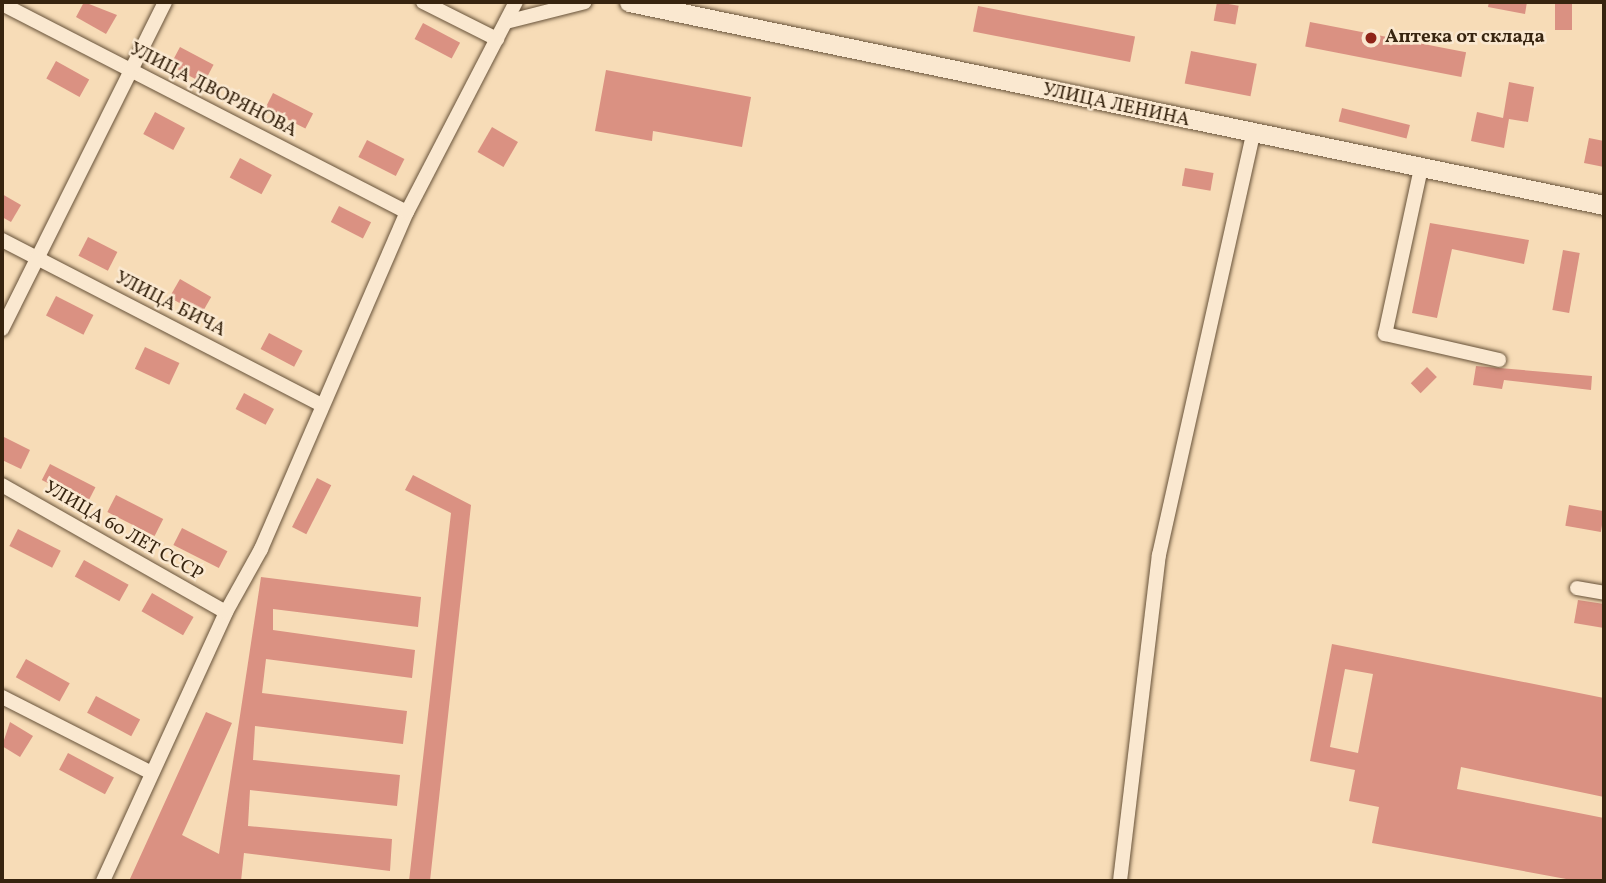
<!DOCTYPE html>
<meta charset="utf-8">
<style>
body{margin:0}
#map{position:relative;width:1606px;height:883px;overflow:hidden;background:#f7dcb7;font-family:Vollkorn,serif}
div>[style]{position:absolute}
[style*='--x']{left:calc(var(--x)*1px);top:calc(var(--y)*1px);width:calc(var(--w)*1px);rotate:calc(var(--a)*1deg)}
.building>*{inset:0;background:#da9182;transform-origin:0 0}
.roads{filter:drop-shadow(0 0 2px #675239) drop-shadow(0 0 2px #675239)}
.street>*{height:14px;margin:-7px;padding:0 7px;transform-origin:7px;border-radius:7px;background:#fae8d0}
.secondary>*{height:19px;margin:-9.5px;padding:0 9.5px;transform-origin:9.5px;border-radius:9.5px;background:#fae8d0}
.dots>*{width:19px;height:19px;translate:-50% -50%;box-sizing:border-box;border:4px solid #fae8d0;border-radius:50%}
span{translate:-50% -50%;white-space:nowrap;text-align:center;line-height:1.15;-webkit-text-stroke:5px #fae8d0;paint-order:stroke}
.poi-label{font-size:19px;color:#37240f;font-weight:700}
.left{translate:0 -50%;text-align:left}
.street-label{font-size:19px;color:#37240f}
.frame{position:absolute;inset:0;border:4px solid #37240f;pointer-events:none}
</style>
<div id="map">
<div class="building">
<i style="clip-path:polygon(84px 2px,117px 15px,106px 34px,76px 17px)"></i>
<i style="left:1217px;top:2px;width:22px;height:19px;rotate:10deg"></i>
<i style="clip-path:polygon(1489px 2px,1527px 2px,1525px 14px,1488px 7px)"></i>
<i style="left:1555px;top:2px;width:17px;height:28px"></i>
<i style="left:978px;top:6px;width:160px;height:26px;rotate:11deg"></i>
<i style="left:1310px;top:22px;width:159px;height:25px;rotate:11deg"></i>
<i style="left:423px;top:23px;width:42px;height:18px;rotate:28deg"></i>
<i style="left:180px;top:47px;width:38px;height:21px;rotate:28deg"></i>
<i style="left:1191px;top:51px;width:67px;height:33px;rotate:11deg"></i>
<i style="left:56px;top:61px;width:38px;height:20px;rotate:29deg"></i>
<i style="clip-path:polygon(606px 70px,751px 97px,742px 147px,653px 131px,652px 141px,595px 131px)"></i>
<i style="clip-path:polygon(1509px 82px,1534px 87px,1528px 122px,1509px 119px,1504px 148px,1471px 141px,1477px 112px,1503px 118px)"></i>
<i style="left:273px;top:93px;width:45px;height:17px;rotate:27deg"></i>
<i style="left:1342px;top:108px;width:70px;height:14px;rotate:14deg"></i>
<i style="left:155px;top:112px;width:34px;height:25px;rotate:28deg"></i>
<i style="left:492px;top:127px;width:30px;height:29px;rotate:30deg"></i>
<i style="clip-path:polygon(1589px 138px,1604px 141px,1604px 167px,1584px 163px)"></i>
<i style="left:367px;top:140px;width:42px;height:19px;rotate:27deg"></i>
<i style="left:240px;top:158px;width:36px;height:22px;rotate:28deg"></i>
<i style="left:1185px;top:168px;width:29px;height:18px;rotate:10deg"></i>
<i style="clip-path:polygon(2px 194px,21px 205px,11px 222px,2px 217px)"></i>
<i style="left:339px;top:206px;width:36px;height:18px;rotate:27deg"></i>
<i style="clip-path:polygon(1430px 223px,1529px 240px,1524px 264px,1452px 249px,1437px 318px,1412px 313px)"></i>
<i style="left:88px;top:237px;width:33px;height:21px;rotate:27deg"></i>
<i style="left:1563px;top:250px;width:17px;height:61px;rotate:10deg"></i>
<i style="left:180px;top:279px;width:36px;height:21px;rotate:30deg"></i>
<i style="left:56px;top:296px;width:42px;height:22px;rotate:27deg"></i>
<i style="left:269px;top:333px;width:38px;height:18px;rotate:28deg"></i>
<i style="left:145px;top:347px;width:38px;height:24px;rotate:25deg"></i>
<i style="clip-path:polygon(1476px 366px,1592px 376px,1591px 390px,1504px 380px,1502px 389px,1473px 385px)"></i>
<i style="left:1427px;top:367px;width:14px;height:23px;rotate:45deg"></i>
<i style="left:244px;top:393px;width:34px;height:18px;rotate:28deg"></i>
<i style="clip-path:polygon(2px 436px,30px 450px,21px 469px,2px 460px)"></i>
<i style="left:50px;top:464px;width:51px;height:18px;rotate:27deg"></i>
<i style="clip-path:polygon(413px 475px,471px 505px,430px 881px,409px 881px,451px 513px,405px 490px)"></i>
<i style="left:317px;top:478px;width:16px;height:55px;rotate:27deg"></i>
<i style="left:116px;top:495px;width:53px;height:19px;rotate:27deg"></i>
<i style="left:1569px;top:505px;width:36px;height:21px;rotate:10deg"></i>
<i style="left:182px;top:528px;width:51px;height:19px;rotate:27deg"></i>
<i style="left:18px;top:529px;width:48px;height:19px;rotate:27deg"></i>
<i style="left:84px;top:560px;width:51px;height:19px;rotate:29deg"></i>
<i style="clip-path:polygon(261px 577px,421px 597px,418px 627px,273px 609px,273px 630px,415px 650px,412px 678px,266px 659px,262px 693px,407px 711px,403px 744px,255px 726px,253px 760px,400px 775px,397px 806px,250px 790px,248px 826px,392px 839px,390px 871px,244px 853px,241px 881px,129px 881px,206px 712px,232px 723px,182px 835px,219px 854px)"></i>
<i style="left:152px;top:593px;width:48px;height:21px;rotate:30deg"></i>
<i style="clip-path:polygon(1578px 600px,1604px 604px,1604px 628px,1574px 623px)"></i>
<i style="clip-path:polygon(evenodd,1332px 644px,1604px 698px,1604px 797px,1461px 767px,1457px 789px,1604px 818px,1604px 881px,1577px 881px,1372px 843px,1379px 807px,1349px 801px,1355px 770px,1310px 761px,1332px 644px,1345px 669px,1373px 674px,1358px 753px,1330px 747px,1345px 669px)"></i>
<i style="left:26px;top:659px;width:50px;height:21px;rotate:29deg"></i>
<i style="left:96px;top:696px;width:50px;height:19px;rotate:28deg"></i>
<i style="clip-path:polygon(10px 722px,33px 736px,20px 757px,2px 746px)"></i>
<i style="left:68px;top:753px;width:52px;height:19px;rotate:28deg"></i>
</div>
<div class="roads">
<div class="street">
<i style="--x:423;--y:2;--w:83;--a:26.6"></i>
<i style="--x:2;--y:4;--w:455;--a:27.2"></i>
<i style="--x:506;--y:22;--w:81;--a:-14.2"></i>
<i style="--x:1421;--y:168;--w:170;--a:102.2"></i>
<i style="--x:1385;--y:334;--w:117;--a:12.8"></i>
<i style="--x:2;--y:240;--w:359;--a:27.3"></i>
<i style="--x:2;--y:329;--w:365;--a:-63.5"></i>
<i style="--x:2;--y:485;--w:257;--a:29.6"></i>
<i style="--x:1577;--y:588;--w:27;--a:10"></i>
<i style="--x:2;--y:697;--w:168;--a:26.9"></i>
<i style="--x:103;--y:881;--w:296;--a:-65.4"></i>
<i style="--x:226;--y:612;--w:72;--a:-60.9"></i>
<i style="--x:261;--y:549;--w:367;--a:-66.6"></i>
<i style="--x:407;--y:212;--w:237;--a:-62.6"></i>
<i style="--x:1120;--y:881;--w:328;--a:-83.2"></i>
<i style="--x:1159;--y:555;--w:430;--a:-77.4"></i>
</div>
<div class="secondary">
<i style="--x:629;--y:2;--w:996;--a:11.76"></i>
</div>
</div>
<div class="dots">
<i style="left:1371px;top:38px;background:#8f2418"></i>
</div>
<div class="poi-label">
<span class="left" style="left:1385px;top:38px">Аптека от склада</span>
</div>
<div class="street-label">
<span style="left:213px;top:91px;rotate:27deg">УЛИЦА ДВОРЯНОВА</span>
<span style="left:1116px;top:106px;rotate:12deg">УЛИЦА ЛЕНИНА</span>
<span style="left:170px;top:305px;rotate:27deg">УЛИЦА БИЧА</span>
<span style="left:123px;top:532px;rotate:30deg">УЛИЦА 60 ЛЕТ СССР</span>
</div>
<div class="frame"></div>
</div>
